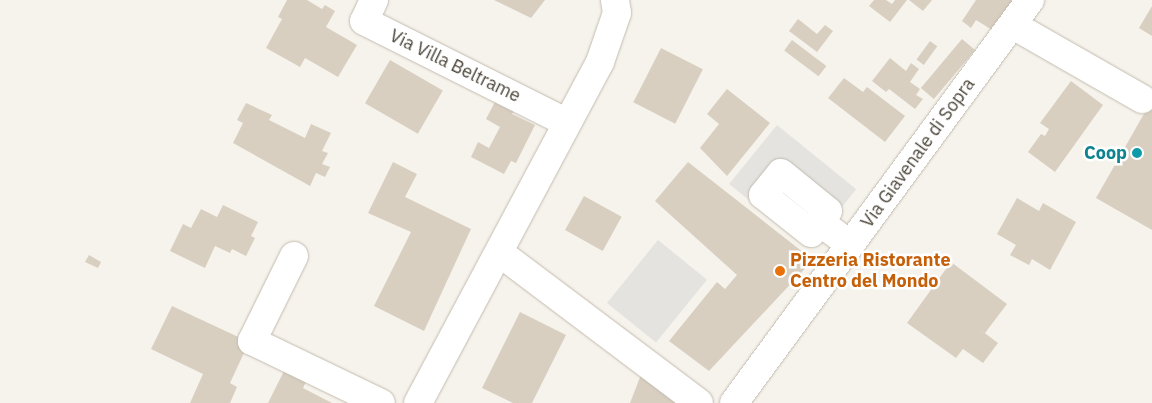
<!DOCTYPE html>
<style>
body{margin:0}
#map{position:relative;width:1152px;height:403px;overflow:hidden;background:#f6f3ec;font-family:"IBM Plex Sans",sans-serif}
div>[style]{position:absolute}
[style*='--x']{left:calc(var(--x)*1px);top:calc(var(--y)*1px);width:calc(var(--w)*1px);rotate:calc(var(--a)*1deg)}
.parking>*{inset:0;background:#e5e3e0;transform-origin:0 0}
.building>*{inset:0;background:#d8cfc1;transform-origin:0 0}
.roads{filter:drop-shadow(0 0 1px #c2bbae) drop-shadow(0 0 1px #c2bbae)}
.minor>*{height:28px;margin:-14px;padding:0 14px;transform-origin:14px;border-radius:14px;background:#fff}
.dots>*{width:14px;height:14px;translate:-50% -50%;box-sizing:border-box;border:2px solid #fff;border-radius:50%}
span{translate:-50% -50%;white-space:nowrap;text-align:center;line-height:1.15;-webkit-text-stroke:5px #fff;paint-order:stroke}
.street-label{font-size:18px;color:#4b4439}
.culture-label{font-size:18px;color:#0d838f;font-weight:700}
.right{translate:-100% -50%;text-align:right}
.food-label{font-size:18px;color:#c56008;font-weight:700}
.left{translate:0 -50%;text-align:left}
</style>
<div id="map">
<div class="parking">
<i style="left:777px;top:125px;width:102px;height:76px;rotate:39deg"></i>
<i style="left:658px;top:240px;width:63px;height:81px;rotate:39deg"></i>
</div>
<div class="building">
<i style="clip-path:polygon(287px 0,307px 0,322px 9px,325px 5px,335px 11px,326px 27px,357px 45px,338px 77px,305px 58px,300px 67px,266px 48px,282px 19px,278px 17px)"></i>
<i style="clip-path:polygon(494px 0,545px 0,531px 18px)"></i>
<i style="clip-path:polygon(874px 0,886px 0,892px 4px,895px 0,907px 0,890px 22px,869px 6px)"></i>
<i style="clip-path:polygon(909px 0,932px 0,923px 11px)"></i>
<i style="clip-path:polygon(976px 0,1020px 0,997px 33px,976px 20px,971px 28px,962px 21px)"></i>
<i style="clip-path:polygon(1152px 6px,1152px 36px,1139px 28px)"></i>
<i style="clip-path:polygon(798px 19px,817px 34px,825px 25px,833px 31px,817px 52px,789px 31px)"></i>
<i style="left:962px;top:39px;width:17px;height:64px;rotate:40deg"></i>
<i style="left:792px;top:40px;width:43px;height:13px;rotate:37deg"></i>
<i style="left:930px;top:41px;width:9px;height:23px;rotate:36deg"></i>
<i style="left:661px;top:48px;width:47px;height:61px;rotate:27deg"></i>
<i style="clip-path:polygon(890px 58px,906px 71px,911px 63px,919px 69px,910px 82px,920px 89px,916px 95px,923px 99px,915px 109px,889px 89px,886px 92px,872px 81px)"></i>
<i style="left:390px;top:60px;width:61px;height:50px;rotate:30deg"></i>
<i style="clip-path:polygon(844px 78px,863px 92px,867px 87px,905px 116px,885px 142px,828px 98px)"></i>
<i style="clip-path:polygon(1071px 81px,1103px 105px,1055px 172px,1028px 152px,1041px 134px,1045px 136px,1049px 129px,1040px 123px)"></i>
<i style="clip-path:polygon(727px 89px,770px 123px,727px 176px,700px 148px,719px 124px,707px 114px)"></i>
<i style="clip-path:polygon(498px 96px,517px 106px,512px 114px,535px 125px,516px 163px,511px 161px,504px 174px,471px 157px,478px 142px,489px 148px,500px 127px,486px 119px)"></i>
<i style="clip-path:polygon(246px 103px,272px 115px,269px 120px,305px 138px,311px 124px,331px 133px,322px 151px,328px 153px,322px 164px,330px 167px,325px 177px,316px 173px,310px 186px,233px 143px,243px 123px,237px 120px)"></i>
<i style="clip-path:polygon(1149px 105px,1152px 107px,1152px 230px,1096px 198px)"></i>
<i style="clip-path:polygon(393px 162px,417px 174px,405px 197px,471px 229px,424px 331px,374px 306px,411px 232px,368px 213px)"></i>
<i style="clip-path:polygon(688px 162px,813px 260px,709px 371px,669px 341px,717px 282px,725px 289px,737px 275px,655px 201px)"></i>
<i style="left:584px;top:196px;width:43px;height:39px;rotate:29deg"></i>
<i style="clip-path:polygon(1017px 198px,1039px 211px,1043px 203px,1076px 222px,1050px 270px,1032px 259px,1029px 265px,1010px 255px,1016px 245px,997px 234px)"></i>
<i style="clip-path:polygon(223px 205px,258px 222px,251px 236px,255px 238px,246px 256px,232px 249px,230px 253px,215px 246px,205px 268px,170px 251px,183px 224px,191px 228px,201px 209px,217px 217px)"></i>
<i style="clip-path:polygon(89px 255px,101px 262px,98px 268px,85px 262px)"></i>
<i style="clip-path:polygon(951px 262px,1007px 304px,985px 333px,978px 328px,998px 343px,983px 363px,963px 349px,956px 358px,907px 323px)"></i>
<i style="clip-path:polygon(172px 306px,249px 342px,230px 383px,237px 387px,230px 403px,190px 403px,203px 374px,151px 349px)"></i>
<i style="clip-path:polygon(520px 312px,566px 335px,532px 403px,513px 403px,482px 388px)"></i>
<i style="clip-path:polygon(285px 369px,307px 380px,303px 388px,332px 403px,268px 403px)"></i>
<i style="clip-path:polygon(642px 372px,680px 403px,630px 403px)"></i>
</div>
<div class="roads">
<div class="minor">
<i style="--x:374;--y:0;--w:23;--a:115"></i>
<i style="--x:364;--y:21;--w:226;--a:26.6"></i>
<i style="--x:1013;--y:25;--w:149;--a:29.8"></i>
<i style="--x:820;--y:222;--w:14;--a:129"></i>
<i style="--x:811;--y:233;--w:61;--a:-141.6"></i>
<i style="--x:763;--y:195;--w:28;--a:-51"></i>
<i style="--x:781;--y:173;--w:60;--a:39"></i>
<i style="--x:828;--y:211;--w:14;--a:126"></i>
<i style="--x:820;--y:222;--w:38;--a:37"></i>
<i style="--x:500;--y:253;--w:249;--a:37"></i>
<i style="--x:294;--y:256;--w:95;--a:116.3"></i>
<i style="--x:252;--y:341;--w:143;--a:25.7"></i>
<i style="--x:418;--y:403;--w:387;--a:-61.9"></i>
<i style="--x:600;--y:62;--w:52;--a:-70.9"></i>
<i style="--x:617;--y:13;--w:13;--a:-99"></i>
<i style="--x:734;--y:403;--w:500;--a:-53.7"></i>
</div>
</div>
<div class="dots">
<i style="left:1137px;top:153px;background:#0f9aa8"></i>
<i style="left:780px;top:271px;background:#e8710a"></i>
</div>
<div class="street-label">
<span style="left:455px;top:66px;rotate:26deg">Via Villa Beltrame</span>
<span style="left:918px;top:153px;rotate:-54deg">Via Giavenale di Sopra</span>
</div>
<div class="culture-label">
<span class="right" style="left:1127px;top:153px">Coop</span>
</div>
<div class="food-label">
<span class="left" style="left:790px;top:271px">Pizzeria Ristorante<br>Centro del Mondo</span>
</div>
</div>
